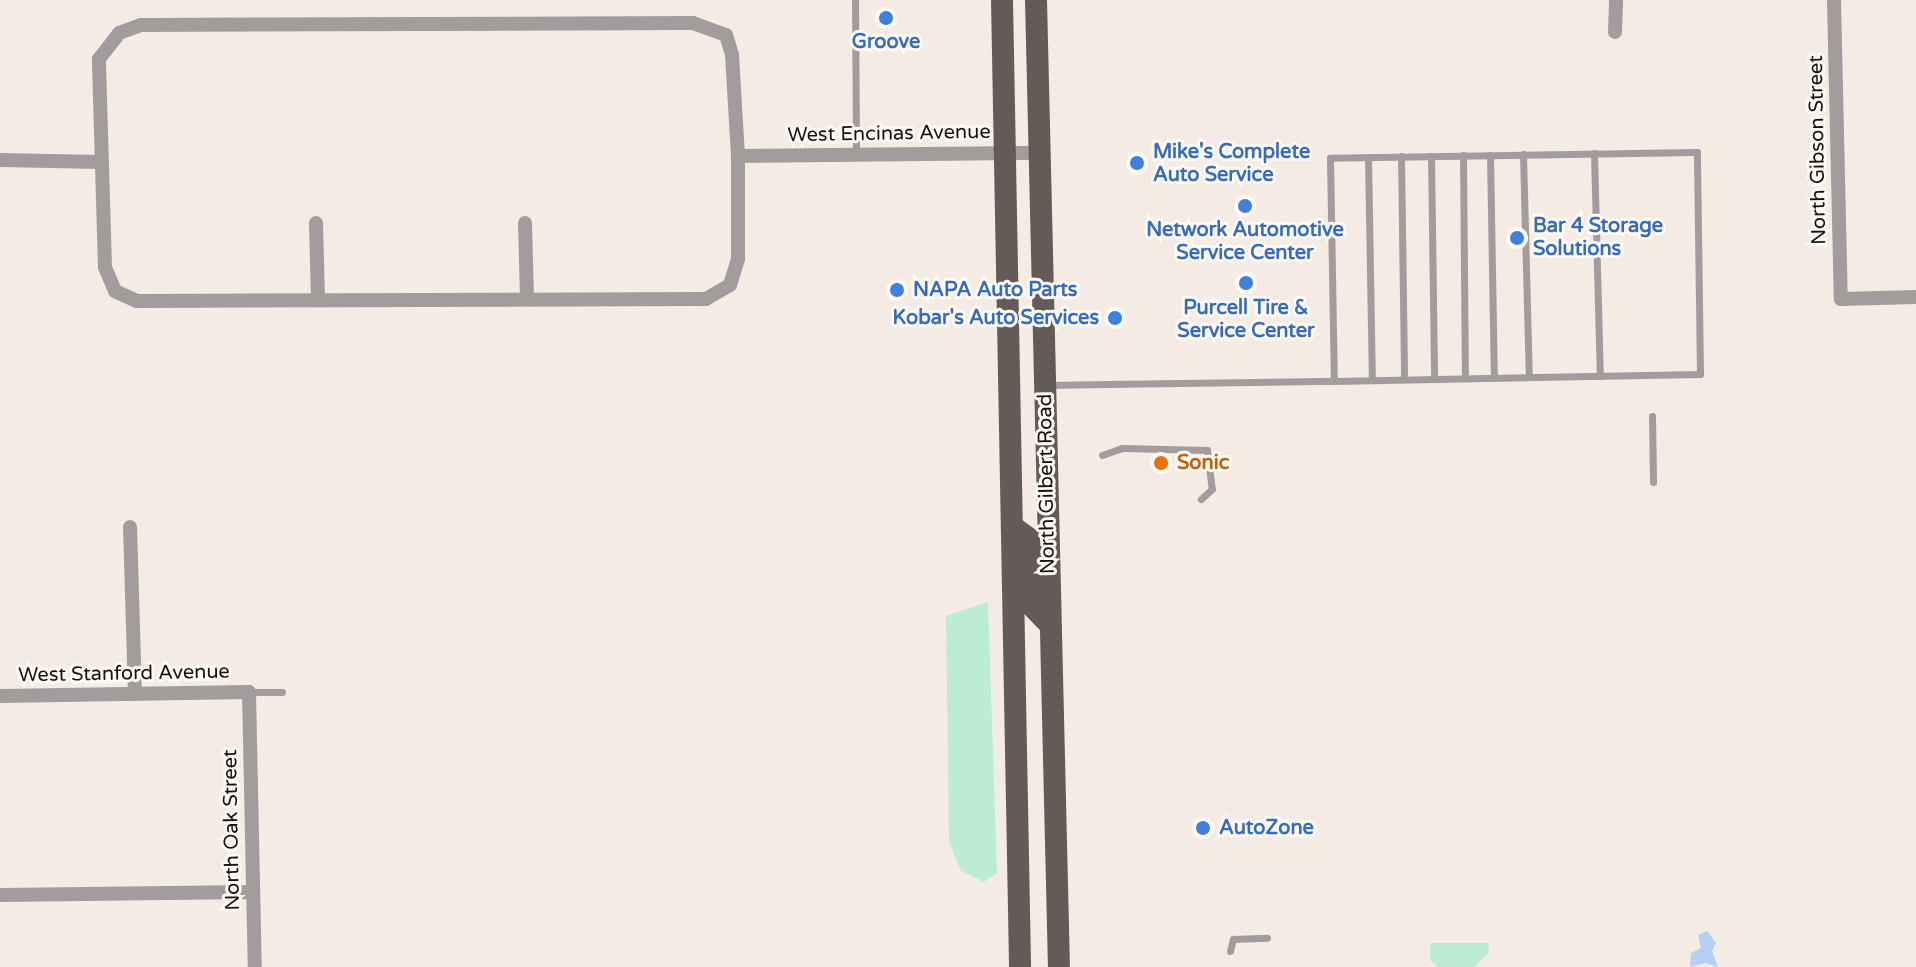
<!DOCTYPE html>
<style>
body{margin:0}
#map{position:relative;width:1916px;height:967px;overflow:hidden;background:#f4ece4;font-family:"Varela Round",sans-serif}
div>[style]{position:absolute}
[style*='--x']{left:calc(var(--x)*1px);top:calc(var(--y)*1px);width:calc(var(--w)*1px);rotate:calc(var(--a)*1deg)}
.green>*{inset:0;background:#bcecd4}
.water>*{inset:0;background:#b5d0f5}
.service>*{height:7px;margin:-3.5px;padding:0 3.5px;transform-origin:3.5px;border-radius:3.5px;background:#a29d9c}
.minor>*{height:14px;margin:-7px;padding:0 7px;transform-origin:7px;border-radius:7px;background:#a29d9c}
.primary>*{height:22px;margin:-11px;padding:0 11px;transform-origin:11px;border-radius:11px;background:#645b59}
.dots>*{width:22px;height:22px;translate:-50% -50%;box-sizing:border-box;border:4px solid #fff9f5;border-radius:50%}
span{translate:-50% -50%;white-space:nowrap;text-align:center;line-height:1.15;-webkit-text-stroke:6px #fff9f5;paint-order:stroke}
.shop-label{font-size:20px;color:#366cbe;font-weight:700}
.left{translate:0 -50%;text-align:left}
.right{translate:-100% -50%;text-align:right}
.street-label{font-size:20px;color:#161310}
.food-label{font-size:20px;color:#c56008;font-weight:700}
</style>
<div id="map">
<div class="green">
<i style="clip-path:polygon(988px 602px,997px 873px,984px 882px,961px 871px,949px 842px,946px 616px)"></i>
<i style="clip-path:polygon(1430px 943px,1488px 943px,1489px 952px,1474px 967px,1438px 967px,1430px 960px)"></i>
</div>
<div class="water">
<i style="clip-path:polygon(1707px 931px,1716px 943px,1712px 951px,1718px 967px,1705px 963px,1690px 967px,1691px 953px,1701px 948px,1698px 935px)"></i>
</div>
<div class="service">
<i style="--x:855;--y:0;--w:154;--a:89.6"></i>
<i style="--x:1594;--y:153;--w:223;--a:88.5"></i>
<i style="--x:1523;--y:154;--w:223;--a:88.5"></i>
<i style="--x:1463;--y:155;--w:223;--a:89.5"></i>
<i style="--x:1490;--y:155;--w:223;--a:89"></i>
<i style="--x:1401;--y:156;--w:223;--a:89.2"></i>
<i style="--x:1431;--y:156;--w:223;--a:89.2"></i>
<i style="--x:1368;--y:157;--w:223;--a:89"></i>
<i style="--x:1047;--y:385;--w:60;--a:-1"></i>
<i style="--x:1107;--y:384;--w:227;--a:-0.8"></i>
<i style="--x:1334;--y:381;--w:366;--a:-1.1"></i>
<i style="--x:1700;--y:374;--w:222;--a:-90.8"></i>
<i style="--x:1697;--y:152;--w:367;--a:179.1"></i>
<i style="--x:1330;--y:158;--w:223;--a:89"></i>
<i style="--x:1652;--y:416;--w:66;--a:89.1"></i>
<i style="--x:1102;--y:455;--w:21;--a:-19"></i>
<i style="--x:1122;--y:448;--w:85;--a:1.3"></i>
<i style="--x:1207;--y:450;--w:39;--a:83"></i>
<i style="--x:1212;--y:489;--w:15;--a:138"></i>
<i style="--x:249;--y:692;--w:33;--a:0"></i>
<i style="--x:1230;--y:951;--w:12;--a:-76"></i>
<i style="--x:1233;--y:939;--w:34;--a:-2"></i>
</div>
<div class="minor">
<i style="--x:1834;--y:0;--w:299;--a:88.7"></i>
<i style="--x:1841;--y:299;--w:75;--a:-1.5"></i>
<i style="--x:693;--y:23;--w:35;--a:20"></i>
<i style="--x:726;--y:35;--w:21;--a:73"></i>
<i style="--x:732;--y:55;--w:101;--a:86.6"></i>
<i style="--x:738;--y:156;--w:103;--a:90"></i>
<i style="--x:738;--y:259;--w:27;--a:107"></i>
<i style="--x:730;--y:285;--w:28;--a:150"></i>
<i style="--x:706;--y:299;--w:569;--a:179.8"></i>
<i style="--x:137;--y:301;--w:24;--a:-156"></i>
<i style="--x:115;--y:291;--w:26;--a:-113"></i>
<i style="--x:105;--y:267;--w:208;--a:-91.7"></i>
<i style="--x:99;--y:59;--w:33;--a:-52"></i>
<i style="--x:119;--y:33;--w:23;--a:-20"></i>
<i style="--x:141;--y:25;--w:552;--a:-0.21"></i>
<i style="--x:1615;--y:32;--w:32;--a:-88"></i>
<i style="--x:738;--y:156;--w:302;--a:-0.6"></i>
<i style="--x:0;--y:160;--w:101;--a:1.1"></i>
<i style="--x:316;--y:223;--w:76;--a:88.5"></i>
<i style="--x:525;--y:223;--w:76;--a:88.5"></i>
<i style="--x:130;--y:527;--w:167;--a:88.3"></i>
<i style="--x:0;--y:696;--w:249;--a:-0.9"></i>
<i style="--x:249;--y:692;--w:275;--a:88.8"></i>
<i style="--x:0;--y:895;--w:253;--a:-0.7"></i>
</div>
<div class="primary">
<i style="--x:1002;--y:0;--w:967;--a:88.93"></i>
<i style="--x:1036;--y:0;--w:967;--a:88.64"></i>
<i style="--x:1013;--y:527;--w:19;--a:36"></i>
<i style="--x:1028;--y:538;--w:66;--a:88.3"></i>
<i style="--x:1030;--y:604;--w:28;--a:46"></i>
</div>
<div class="dots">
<i style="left:886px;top:18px;background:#3f7fe0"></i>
<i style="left:1137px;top:163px;background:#3f7fe0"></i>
<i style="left:1245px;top:206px;background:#3f7fe0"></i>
<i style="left:1517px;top:238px;background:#3f7fe0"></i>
<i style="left:1246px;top:283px;background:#3f7fe0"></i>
<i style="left:897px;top:290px;background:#3f7fe0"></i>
<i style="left:1115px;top:318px;background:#3f7fe0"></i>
<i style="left:1161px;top:463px;background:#e8710a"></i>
<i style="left:1203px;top:828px;background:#3f7fe0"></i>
</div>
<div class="shop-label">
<span style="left:886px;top:42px">Groove</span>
<span class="left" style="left:1153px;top:164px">Mike's Complete<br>Auto Service</span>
<span class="left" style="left:1533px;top:238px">Bar 4 Storage<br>Solutions</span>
<span style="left:1245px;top:242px">Network Automotive<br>Service Center</span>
<span class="left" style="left:913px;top:290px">NAPA Auto Parts</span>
<span style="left:1246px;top:320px">Purcell Tire &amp;<br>Service Center</span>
<span class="right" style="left:1099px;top:318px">Kobar's Auto Services</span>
<span class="left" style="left:1219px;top:828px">AutoZone</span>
</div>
<div class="street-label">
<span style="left:889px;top:134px;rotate:-1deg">West Encinas Avenue</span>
<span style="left:1818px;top:150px;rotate:-91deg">North Gibson Street</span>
<span style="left:1047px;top:484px;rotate:-91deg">North Gilbert Road</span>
<span style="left:124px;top:674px;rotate:-1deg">West Stanford Avenue</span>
<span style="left:232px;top:830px;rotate:-91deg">North Oak Street</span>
</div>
<div class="food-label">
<span class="left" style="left:1177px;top:463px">Sonic</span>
</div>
</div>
